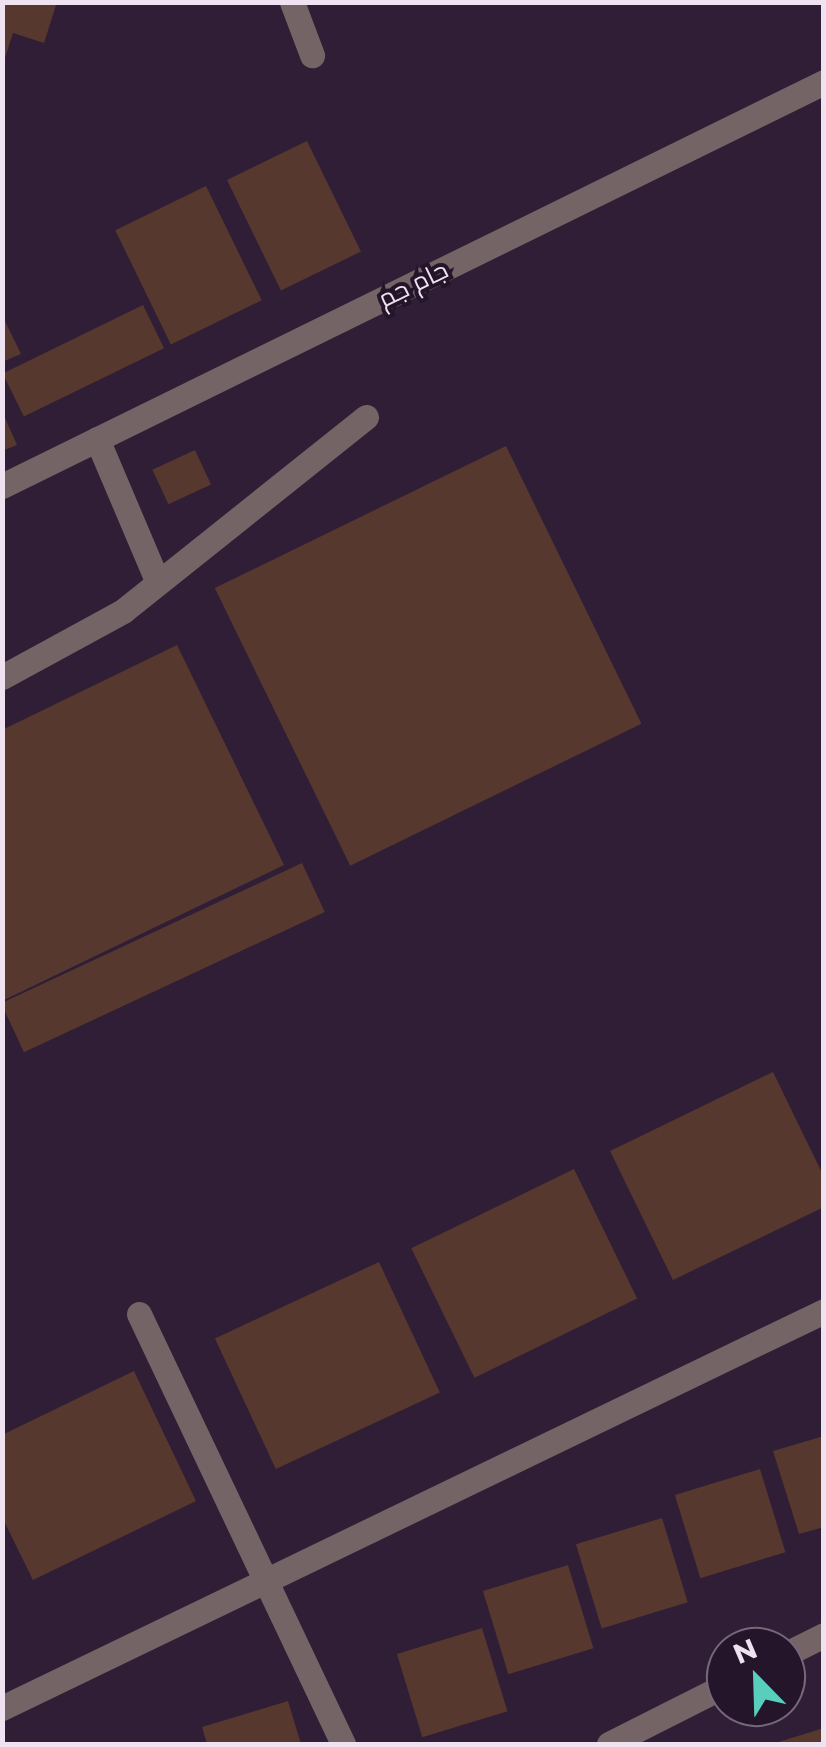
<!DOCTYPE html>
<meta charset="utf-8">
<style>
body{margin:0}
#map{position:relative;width:826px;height:1747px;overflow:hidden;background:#2f1e35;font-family:Montserrat,Cairo,sans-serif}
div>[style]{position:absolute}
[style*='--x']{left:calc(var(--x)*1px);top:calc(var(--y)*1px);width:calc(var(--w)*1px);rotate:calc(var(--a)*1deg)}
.building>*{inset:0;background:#57382f;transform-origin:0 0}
.minor>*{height:25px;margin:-12.5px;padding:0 12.5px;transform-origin:12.5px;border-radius:12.5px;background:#746465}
span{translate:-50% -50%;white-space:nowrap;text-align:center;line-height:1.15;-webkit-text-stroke:8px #25152a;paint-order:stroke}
.street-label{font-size:25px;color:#efe3f2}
.frame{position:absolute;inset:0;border:5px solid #efe3f2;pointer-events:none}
.north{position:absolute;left:706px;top:1627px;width:100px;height:100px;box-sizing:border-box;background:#25152a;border:2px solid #76677a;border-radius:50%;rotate:337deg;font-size:28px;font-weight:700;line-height:40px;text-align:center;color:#efe3f2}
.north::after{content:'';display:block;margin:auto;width:35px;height:45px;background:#5acebd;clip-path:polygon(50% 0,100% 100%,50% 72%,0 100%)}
</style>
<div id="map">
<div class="building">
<i style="clip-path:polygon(2px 2px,57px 2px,44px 43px,13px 33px,3px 64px)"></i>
<i style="left:307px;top:141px;width:123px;height:89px;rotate:64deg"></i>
<i style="left:206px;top:186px;width:127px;height:101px;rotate:64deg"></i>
<i style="left:143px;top:305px;width:48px;height:156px;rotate:64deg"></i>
<i style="clip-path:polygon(2px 315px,21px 354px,2px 362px)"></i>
<i style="clip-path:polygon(2px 411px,17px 445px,2px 451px)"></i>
<i style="left:506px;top:446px;width:309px;height:324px;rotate:64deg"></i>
<i style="left:195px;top:450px;width:38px;height:47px;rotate:65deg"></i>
<i style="clip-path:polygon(177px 645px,284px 865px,2px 1001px,2px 730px)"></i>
<i style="left:302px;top:863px;width:54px;height:332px;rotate:65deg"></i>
<i style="clip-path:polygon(773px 1072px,824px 1177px,824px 1207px,673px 1280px,610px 1151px)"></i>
<i style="left:574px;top:1169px;width:144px;height:181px;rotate:64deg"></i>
<i style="left:379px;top:1262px;width:144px;height:181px;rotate:65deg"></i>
<i style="clip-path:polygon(134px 1371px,196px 1501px,33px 1580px,2px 1517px,2px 1435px)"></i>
<i style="clip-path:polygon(824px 1436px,824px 1527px,799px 1534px,773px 1451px)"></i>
<i style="left:760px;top:1469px;width:87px;height:89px;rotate:73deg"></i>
<i style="left:662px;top:1518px;width:88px;height:90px;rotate:73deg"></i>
<i style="left:568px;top:1565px;width:87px;height:89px;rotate:73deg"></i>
<i style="left:482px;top:1628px;width:87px;height:89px;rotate:73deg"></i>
<i style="clip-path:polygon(288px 1701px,301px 1744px,207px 1744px,202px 1727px)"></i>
<i style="clip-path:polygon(824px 1728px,824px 1744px,772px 1744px)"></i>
</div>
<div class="minor">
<i style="--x:292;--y:2;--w:57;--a:69.3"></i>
<i style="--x:97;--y:439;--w:156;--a:67"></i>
<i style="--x:2;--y:486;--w:916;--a:-26.17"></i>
<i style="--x:2;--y:677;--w:138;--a:-28.6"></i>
<i style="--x:123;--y:611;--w:311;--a:-38.6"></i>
<i style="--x:139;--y:1314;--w:476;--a:64.6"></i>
<i style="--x:786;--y:1654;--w:42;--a:-26.6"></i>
<i style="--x:2;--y:1708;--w:913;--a:-25.78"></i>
<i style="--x:609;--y:1744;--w:131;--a:-26.8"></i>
</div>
<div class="street-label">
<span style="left:413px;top:284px;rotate:-26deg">جام جم</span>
</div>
<div class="frame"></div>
<div class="north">N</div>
</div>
